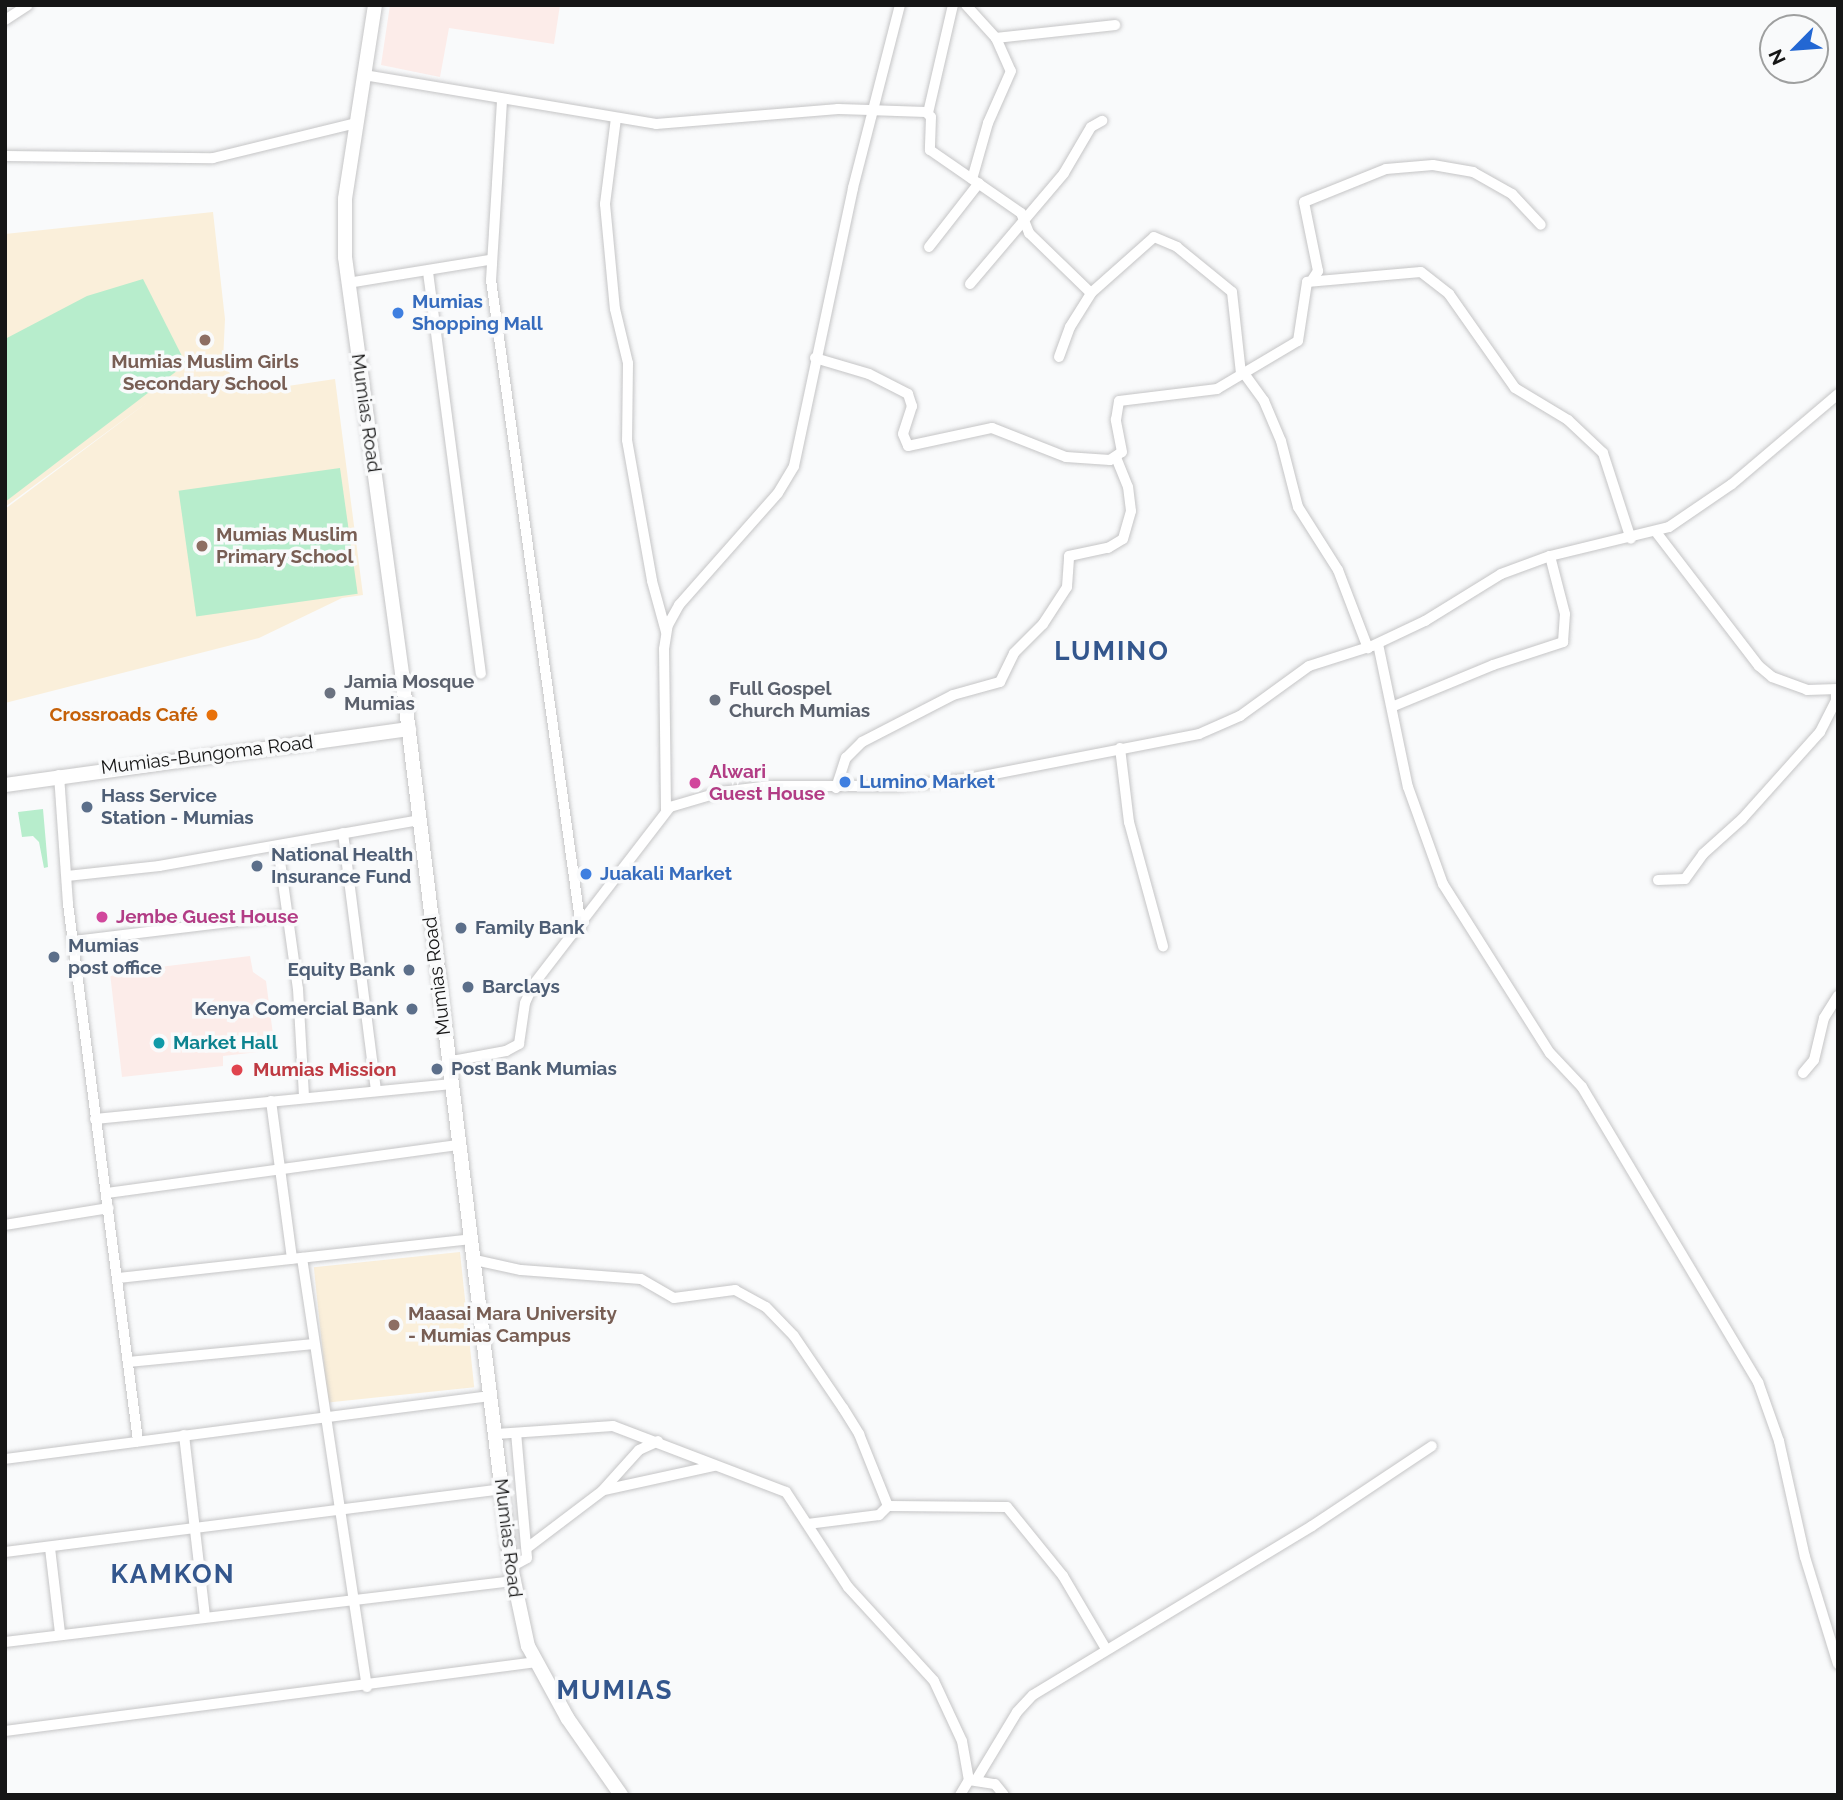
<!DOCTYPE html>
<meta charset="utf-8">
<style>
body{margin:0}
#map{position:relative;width:1843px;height:1800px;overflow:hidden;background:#f9fafb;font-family:Raleway,sans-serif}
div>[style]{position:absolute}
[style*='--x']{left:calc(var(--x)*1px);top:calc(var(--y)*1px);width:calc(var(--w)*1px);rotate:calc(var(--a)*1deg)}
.commercial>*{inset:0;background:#fcece9}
.education>*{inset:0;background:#faefda;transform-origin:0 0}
.green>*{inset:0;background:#b7edcc;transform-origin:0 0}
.roads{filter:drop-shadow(0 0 2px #c5c5c6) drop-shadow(0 0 2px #c5c5c6)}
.street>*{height:10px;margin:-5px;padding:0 5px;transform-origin:5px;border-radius:5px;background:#fff}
.secondary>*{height:14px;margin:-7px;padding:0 7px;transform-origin:7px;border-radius:7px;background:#fff}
.dots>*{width:19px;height:19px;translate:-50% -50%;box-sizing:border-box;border:4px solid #f9fafb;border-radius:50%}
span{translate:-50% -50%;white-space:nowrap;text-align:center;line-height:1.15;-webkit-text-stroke:7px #f9fafb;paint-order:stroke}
.shop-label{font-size:19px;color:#366cbe;font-weight:700}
.left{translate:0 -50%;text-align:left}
.education-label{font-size:19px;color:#785e54;font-weight:700}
.street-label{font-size:19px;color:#161616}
.worship-label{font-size:19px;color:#5b616d;font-weight:700}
.food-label{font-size:19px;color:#c56008;font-weight:700}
.right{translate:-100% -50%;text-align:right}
.hotel-label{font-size:19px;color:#b23c85;font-weight:700}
.service-label{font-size:19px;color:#4e5e75;font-weight:700}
.culture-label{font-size:19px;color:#0d838f;font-weight:700}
.health-label{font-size:19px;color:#be3a42;font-weight:700}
.district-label{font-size:26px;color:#33568d;font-weight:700;letter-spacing:2px}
.frame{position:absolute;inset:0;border:7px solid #161616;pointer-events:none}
.north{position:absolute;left:1759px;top:14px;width:70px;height:70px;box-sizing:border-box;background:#f9fafb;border:2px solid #9e9f9f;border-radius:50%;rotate:245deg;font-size:19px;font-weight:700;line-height:28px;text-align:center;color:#161616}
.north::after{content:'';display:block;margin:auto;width:24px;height:32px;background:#2367d3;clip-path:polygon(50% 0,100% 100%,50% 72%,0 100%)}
</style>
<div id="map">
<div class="commercial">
<i style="clip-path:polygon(390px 5px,560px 5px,554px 44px,449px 28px,440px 77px,381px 65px)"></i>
<i style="clip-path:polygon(250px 956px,253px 972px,266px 981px,275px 1050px,223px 1056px,223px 1066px,122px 1077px,110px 973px)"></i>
</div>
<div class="education">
<i style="clip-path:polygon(213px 212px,225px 319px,223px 361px,241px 393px,335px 379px,363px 595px,342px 598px,259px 638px,5px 703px,5px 509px,149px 401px,5px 507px,5px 234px)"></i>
<i style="left:460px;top:1252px;width:136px;height:147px;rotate:84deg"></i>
</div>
<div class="green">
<i style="clip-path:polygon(143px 279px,186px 364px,5px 502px,5px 339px,87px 296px)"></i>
<i style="left:340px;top:468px;width:127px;height:163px;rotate:82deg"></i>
<i style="clip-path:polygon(43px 809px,48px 867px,44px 868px,39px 842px,33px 836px,22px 837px,18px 812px)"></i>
</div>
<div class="roads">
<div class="street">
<i style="--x:966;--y:5;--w:45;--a:47.7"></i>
<i style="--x:996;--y:38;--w:36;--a:66"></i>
<i style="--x:1011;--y:71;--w:57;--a:113.9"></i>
<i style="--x:988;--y:123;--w:58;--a:105.9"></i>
<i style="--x:5;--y:20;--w:27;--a:-33"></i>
<i style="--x:996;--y:38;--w:120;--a:-6.2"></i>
<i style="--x:364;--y:75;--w:296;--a:9.5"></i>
<i style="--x:656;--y:124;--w:183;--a:-4.7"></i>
<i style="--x:838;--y:109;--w:88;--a:2"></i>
<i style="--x:926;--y:112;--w:7;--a:45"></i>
<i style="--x:931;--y:117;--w:33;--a:92"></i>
<i style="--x:930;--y:150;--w:111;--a:34.7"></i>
<i style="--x:1021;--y:213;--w:22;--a:68"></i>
<i style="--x:1029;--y:233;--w:86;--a:44.1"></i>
<i style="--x:502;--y:101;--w:179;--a:93.5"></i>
<i style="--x:491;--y:280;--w:654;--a:82.09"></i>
<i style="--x:928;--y:113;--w:111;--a:-77"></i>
<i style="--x:616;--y:118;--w:87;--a:97.3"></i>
<i style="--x:605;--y:204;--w:105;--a:84.6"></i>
<i style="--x:615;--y:309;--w:56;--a:76.5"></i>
<i style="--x:628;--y:363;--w:77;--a:90.7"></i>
<i style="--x:627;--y:440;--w:143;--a:79.9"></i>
<i style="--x:652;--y:581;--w:53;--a:74.6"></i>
<i style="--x:5;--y:156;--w:208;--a:0.6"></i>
<i style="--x:213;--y:158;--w:148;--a:-13.7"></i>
<i style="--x:929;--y:247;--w:81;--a:-52"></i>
<i style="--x:428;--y:272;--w:405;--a:82.5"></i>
<i style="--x:1312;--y:280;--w:11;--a:-56"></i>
<i style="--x:1318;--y:271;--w:70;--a:-101.5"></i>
<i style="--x:1304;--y:202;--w:88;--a:-21.9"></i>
<i style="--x:1386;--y:169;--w:47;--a:-4.9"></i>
<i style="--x:1433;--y:165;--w:41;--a:9.9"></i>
<i style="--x:1473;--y:172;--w:45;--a:29.4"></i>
<i style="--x:1512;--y:194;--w:42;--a:46.9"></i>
<i style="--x:348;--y:283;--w:143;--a:-9.3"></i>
<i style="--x:970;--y:284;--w:145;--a:-49.7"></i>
<i style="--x:1064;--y:173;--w:53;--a:-59.6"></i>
<i style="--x:1091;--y:127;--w:13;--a:-29"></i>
<i style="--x:1059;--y:357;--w:32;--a:-70"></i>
<i style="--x:1070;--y:327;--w:40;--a:-58"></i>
<i style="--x:1091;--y:293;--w:84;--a:-41.6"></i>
<i style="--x:1154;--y:237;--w:25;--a:23"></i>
<i style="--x:1177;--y:247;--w:71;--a:39.3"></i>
<i style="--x:1232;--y:292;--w:81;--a:83.7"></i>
<i style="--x:815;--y:358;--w:56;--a:16.5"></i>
<i style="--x:869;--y:374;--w:44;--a:27.1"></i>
<i style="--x:908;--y:394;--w:13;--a:72"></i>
<i style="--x:912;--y:406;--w:29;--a:108"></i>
<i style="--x:903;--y:434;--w:13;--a:67"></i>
<i style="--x:908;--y:446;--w:86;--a:-12.1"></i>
<i style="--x:992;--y:428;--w:79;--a:21.4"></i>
<i style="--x:1066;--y:457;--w:44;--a:3.9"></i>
<i style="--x:1110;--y:460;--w:14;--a:-34"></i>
<i style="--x:1122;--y:452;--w:33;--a:-101"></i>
<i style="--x:1116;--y:420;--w:19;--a:-81"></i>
<i style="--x:1119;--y:401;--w:99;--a:-7"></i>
<i style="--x:1217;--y:389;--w:94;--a:-30.7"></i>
<i style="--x:1298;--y:341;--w:60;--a:-81.3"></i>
<i style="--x:1307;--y:282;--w:114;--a:-5"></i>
<i style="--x:1421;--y:272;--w:36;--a:38"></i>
<i style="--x:1449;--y:294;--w:115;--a:54.9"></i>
<i style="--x:1515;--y:388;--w:62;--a:31.1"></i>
<i style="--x:1568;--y:420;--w:48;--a:43.3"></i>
<i style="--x:1603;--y:453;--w:90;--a:72"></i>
<i style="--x:1243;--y:372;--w:36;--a:54"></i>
<i style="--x:1264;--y:401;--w:43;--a:67"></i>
<i style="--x:1281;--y:441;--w:68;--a:75.6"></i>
<i style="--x:1298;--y:507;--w:75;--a:57.6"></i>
<i style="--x:1338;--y:570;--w:84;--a:69"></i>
<i style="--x:1656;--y:532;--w:169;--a:52.5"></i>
<i style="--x:1759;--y:666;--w:17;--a:40"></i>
<i style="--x:1772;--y:677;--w:37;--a:20"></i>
<i style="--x:1807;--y:690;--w:31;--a:-2"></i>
<i style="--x:1378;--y:644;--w:146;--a:78.2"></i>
<i style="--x:1408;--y:787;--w:103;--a:70.2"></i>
<i style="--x:1443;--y:884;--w:200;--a:57.7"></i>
<i style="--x:1550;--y:1053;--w:47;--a:46.7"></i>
<i style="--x:1582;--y:1087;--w:344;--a:59.2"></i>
<i style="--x:1758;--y:1382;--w:63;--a:70.4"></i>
<i style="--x:1779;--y:1441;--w:119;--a:77.4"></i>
<i style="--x:1805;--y:1557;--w:112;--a:72.9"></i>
<i style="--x:1394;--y:706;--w:107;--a:-22.5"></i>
<i style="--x:1493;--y:665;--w:74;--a:-18.2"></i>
<i style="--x:1563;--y:642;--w:28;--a:-86"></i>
<i style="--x:1565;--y:614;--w:60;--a:-104.5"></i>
<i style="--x:1120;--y:748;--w:75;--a:83.1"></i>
<i style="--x:1129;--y:822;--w:129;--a:74.7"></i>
<i style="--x:59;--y:775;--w:129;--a:86"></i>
<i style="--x:68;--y:904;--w:542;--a:82.57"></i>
<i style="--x:836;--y:788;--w:32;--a:-72"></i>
<i style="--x:846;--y:758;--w:23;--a:-45"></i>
<i style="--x:862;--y:742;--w:102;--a:-27.3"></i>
<i style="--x:953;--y:695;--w:49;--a:-15.5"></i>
<i style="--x:1000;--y:682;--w:32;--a:-64"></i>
<i style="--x:1014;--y:653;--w:41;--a:-45"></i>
<i style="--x:1043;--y:624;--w:44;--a:-57"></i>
<i style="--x:1067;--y:587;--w:31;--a:-86"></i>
<i style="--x:1069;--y:556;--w:40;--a:-12"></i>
<i style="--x:1108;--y:548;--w:17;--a:-31"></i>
<i style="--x:1123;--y:539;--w:29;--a:-74"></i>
<i style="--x:1131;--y:511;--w:24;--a:-97"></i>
<i style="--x:1128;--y:487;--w:31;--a:-112"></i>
<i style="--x:666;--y:810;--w:161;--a:-90.7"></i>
<i style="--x:664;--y:649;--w:24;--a:-81"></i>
<i style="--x:668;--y:625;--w:23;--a:-61"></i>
<i style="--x:679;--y:605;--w:149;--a:-48.5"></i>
<i style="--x:778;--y:493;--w:31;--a:-59"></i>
<i style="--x:794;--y:466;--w:284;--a:-78"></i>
<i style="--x:853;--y:188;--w:189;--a:-75.6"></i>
<i style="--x:343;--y:833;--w:260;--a:82.7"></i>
<i style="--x:278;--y:847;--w:143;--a:82"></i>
<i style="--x:298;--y:989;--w:108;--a:86.8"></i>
<i style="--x:67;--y:876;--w:93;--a:-6.2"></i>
<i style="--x:159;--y:866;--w:264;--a:-10"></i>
<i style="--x:1658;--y:880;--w:27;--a:-2"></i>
<i style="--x:1685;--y:879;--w:31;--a:-54"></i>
<i style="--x:1703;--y:854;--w:52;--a:-41.9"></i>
<i style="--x:1742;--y:819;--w:117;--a:-48.1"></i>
<i style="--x:1820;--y:732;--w:35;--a:-63"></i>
<i style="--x:1836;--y:701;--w:11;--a:-90"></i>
<i style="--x:73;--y:941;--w:217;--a:-6.9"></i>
<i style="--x:447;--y:1062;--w:60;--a:-10.6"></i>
<i style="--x:506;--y:1051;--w:15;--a:-28"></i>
<i style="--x:519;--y:1044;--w:41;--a:-81.7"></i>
<i style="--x:525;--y:1003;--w:20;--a:-66"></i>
<i style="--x:533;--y:985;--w:225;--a:-52.4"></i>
<i style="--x:670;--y:807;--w:53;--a:-16.4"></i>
<i style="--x:721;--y:792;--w:50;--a:-6.8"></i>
<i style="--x:771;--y:786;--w:126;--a:0"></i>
<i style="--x:897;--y:786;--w:71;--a:-5.6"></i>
<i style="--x:968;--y:779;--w:235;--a:-11"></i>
<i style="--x:1199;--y:734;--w:45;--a:-23.7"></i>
<i style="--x:1240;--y:716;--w:85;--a:-35.9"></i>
<i style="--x:1309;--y:666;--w:66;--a:-17.6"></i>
<i style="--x:1372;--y:646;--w:59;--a:-25.3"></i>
<i style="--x:1425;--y:621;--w:89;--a:-31.7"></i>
<i style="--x:1501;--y:574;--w:52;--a:-20.2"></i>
<i style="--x:1550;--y:556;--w:122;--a:-13.7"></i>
<i style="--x:1669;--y:527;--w:76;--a:-34.3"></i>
<i style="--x:1732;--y:484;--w:139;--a:-40.3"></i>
<i style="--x:1803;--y:1073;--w:17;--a:-50"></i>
<i style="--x:1814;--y:1060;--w:43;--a:-76.6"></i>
<i style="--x:1824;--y:1018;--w:26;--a:-58"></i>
<i style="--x:271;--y:1101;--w:159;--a:82.4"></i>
<i style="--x:95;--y:1119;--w:356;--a:-5.6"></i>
<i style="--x:107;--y:1193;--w:354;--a:-7.8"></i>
<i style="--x:5;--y:1225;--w:105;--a:-9.3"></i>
<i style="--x:302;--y:1258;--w:434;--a:81.4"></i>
<i style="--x:475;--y:1260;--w:47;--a:12.3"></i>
<i style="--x:521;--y:1270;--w:120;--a:4.3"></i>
<i style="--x:641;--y:1279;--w:38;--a:30"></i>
<i style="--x:674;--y:1298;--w:62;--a:-7.5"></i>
<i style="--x:735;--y:1290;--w:35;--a:29"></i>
<i style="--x:766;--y:1307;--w:40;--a:46"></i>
<i style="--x:794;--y:1336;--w:87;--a:55.8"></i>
<i style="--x:843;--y:1408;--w:31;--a:58"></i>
<i style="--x:859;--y:1434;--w:78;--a:68.1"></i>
<i style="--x:888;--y:1506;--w:13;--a:135"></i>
<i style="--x:879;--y:1515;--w:72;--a:172.8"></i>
<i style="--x:119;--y:1278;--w:354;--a:-6.3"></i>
<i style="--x:128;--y:1362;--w:187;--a:-5.5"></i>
<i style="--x:496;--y:1434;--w:117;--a:-3.9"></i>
<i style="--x:613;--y:1426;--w:185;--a:20.9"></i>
<i style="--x:786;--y:1492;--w:113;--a:56.9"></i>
<i style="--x:848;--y:1587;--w:127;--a:47.5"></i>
<i style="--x:934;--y:1681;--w:66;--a:65"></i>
<i style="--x:962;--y:1741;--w:40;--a:80"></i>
<i style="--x:184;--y:1435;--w:182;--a:83.4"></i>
<i style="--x:5;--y:1459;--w:490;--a:-7.4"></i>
<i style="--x:604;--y:1490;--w:113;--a:-12.3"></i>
<i style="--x:888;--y:1506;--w:119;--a:0.5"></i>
<i style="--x:1007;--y:1507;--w:89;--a:50.9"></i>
<i style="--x:1063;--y:1576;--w:85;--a:59.5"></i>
<i style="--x:50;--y:1548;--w:86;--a:83.3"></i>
<i style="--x:527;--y:1548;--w:94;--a:-37.2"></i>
<i style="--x:602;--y:1491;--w:55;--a:-47.9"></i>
<i style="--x:639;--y:1450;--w:21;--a:-25"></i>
<i style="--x:5;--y:1552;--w:500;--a:-7.2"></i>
<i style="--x:511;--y:1567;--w:18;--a:-29"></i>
<i style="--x:527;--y:1558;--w:125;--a:-95"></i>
<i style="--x:5;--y:1642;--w:512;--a:-6.85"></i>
<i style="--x:5;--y:1731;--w:536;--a:-7.39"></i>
<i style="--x:976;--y:1780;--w:79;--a:-58.9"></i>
<i style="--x:1017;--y:1712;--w:23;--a:-47"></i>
<i style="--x:1033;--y:1695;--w:326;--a:-31.2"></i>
<i style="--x:1312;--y:1526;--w:144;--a:-33.7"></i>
<i style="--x:960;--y:1795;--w:17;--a:-59"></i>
<i style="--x:969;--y:1780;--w:26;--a:9"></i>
<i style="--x:995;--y:1784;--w:14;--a:51"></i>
</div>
<div class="secondary">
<i style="--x:375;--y:5;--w:196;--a:98.8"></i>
<i style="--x:345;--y:199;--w:58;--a:90"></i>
<i style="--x:345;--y:257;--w:422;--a:82.2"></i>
<i style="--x:402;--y:675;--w:899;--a:83.03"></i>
<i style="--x:511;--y:1567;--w:81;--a:77.9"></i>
<i style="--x:528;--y:1646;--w:83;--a:61.3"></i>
<i style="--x:568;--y:1719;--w:93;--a:55.1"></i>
<i style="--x:5;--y:785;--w:408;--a:-7.9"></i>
</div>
</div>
<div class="dots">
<i style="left:398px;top:313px;background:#3f7fe0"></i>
<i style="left:205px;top:340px;background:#8d6e63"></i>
<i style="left:202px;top:546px;background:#8d6e63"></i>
<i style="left:330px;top:693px;background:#6b7280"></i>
<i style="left:715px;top:700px;background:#6b7280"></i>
<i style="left:212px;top:715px;background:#e8710a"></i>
<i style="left:845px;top:782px;background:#3f7fe0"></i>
<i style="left:695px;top:783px;background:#d1479c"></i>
<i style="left:87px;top:807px;background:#5c6f8a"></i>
<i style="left:257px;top:866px;background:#5c6f8a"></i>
<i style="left:586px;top:874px;background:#3f7fe0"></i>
<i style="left:102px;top:917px;background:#d1479c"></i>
<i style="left:461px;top:928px;background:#5c6f8a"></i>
<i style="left:54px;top:957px;background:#5c6f8a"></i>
<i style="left:409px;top:970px;background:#5c6f8a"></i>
<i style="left:468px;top:987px;background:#5c6f8a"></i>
<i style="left:412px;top:1009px;background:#5c6f8a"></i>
<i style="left:159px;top:1043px;background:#0f9aa8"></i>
<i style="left:437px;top:1069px;background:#5c6f8a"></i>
<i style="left:237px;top:1070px;background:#e0444e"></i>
<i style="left:394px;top:1325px;background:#8d6e63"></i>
</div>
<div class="shop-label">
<span class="left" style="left:412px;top:313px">Mumias<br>Shopping Mall</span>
<span class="left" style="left:859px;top:782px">Lumino Market</span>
<span class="left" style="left:600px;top:874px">Juakali Market</span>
</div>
<div class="education-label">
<span style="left:205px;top:373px">Mumias Muslim Girls<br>Secondary School</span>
<span class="left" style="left:216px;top:546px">Mumias Muslim<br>Primary School</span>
<span class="left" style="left:408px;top:1325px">Maasai Mara University<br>- Mumias Campus</span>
</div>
<div class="street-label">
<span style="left:366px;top:413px;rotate:82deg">Mumias Road</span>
<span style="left:207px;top:755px;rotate:-7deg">Mumias-Bungoma Road</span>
<span style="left:437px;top:976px;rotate:-97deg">Mumias Road</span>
<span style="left:508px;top:1538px;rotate:83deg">Mumias Road</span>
</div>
<div class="worship-label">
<span class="left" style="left:344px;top:693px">Jamia Mosque<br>Mumias</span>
<span class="left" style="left:729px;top:700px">Full Gospel<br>Church Mumias</span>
</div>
<div class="food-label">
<span class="right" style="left:198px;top:715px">Crossroads Café</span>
</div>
<div class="hotel-label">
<span class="left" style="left:709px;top:783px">Alwari<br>Guest House</span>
<span class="left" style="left:116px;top:917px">Jembe Guest House</span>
</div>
<div class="service-label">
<span class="left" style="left:101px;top:807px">Hass Service<br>Station - Mumias</span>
<span class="left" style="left:271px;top:866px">National Health<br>Insurance Fund</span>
<span class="left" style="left:475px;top:928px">Family Bank</span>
<span class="left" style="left:68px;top:957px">Mumias<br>post office</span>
<span class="right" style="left:395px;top:970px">Equity Bank</span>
<span class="left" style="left:482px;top:987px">Barclays</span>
<span class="right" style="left:398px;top:1009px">Kenya Comercial Bank</span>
<span class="left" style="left:451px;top:1069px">Post Bank Mumias</span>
</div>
<div class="culture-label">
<span class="left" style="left:173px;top:1043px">Market Hall</span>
</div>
<div class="health-label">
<span class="left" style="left:253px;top:1070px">Mumias Mission</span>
</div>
<div class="district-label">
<span style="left:1112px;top:652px">LUMINO</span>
<span style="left:173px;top:1575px">KAMKON</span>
<span style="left:615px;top:1691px">MUMIAS</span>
</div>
<div class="frame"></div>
<div class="north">N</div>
</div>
